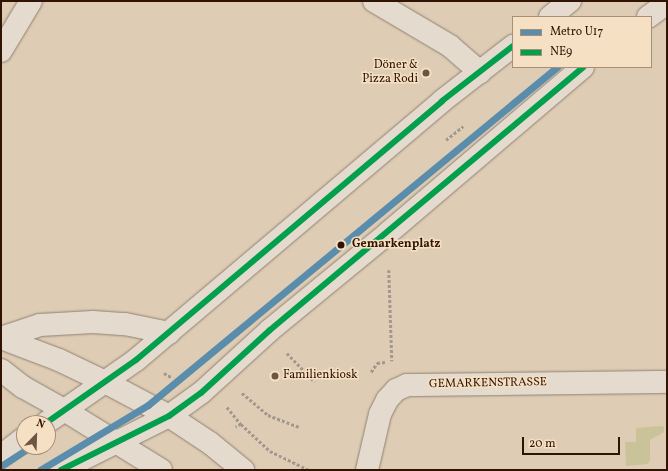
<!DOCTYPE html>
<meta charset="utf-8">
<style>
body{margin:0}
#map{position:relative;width:668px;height:471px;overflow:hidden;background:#deccb4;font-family:Vollkorn,serif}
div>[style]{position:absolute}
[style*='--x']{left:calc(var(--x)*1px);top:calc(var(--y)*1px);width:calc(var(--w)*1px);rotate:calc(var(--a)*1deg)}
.green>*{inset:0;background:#cac39a}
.path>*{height:2.5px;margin-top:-1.25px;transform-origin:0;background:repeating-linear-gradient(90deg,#a2988e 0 3px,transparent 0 5px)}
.roads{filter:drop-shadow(0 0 1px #8f8273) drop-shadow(0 0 1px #8f8273)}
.street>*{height:22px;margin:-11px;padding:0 11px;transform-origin:11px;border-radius:11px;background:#e4dace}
.secondary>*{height:22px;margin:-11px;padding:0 11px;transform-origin:11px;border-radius:11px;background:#e4dace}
.bus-1>*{height:6px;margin:-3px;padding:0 3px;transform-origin:3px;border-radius:3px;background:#029f4d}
.metro-1>*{height:7px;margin:-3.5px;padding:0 3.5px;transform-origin:3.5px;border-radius:3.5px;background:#5a8dab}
.dots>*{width:11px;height:11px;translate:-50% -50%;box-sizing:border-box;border:2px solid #f5e0c3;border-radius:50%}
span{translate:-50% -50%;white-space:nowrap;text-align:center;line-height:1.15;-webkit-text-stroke:3px #f5e0c3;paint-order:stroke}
.poi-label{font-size:12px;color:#311304}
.right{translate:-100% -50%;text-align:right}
.left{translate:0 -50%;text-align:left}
.stop-label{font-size:12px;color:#311304;font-weight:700}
.street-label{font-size:12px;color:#311304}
.frame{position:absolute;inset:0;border:2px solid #311304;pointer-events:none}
.legend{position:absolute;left:512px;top:16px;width:140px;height:52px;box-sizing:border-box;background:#f5e0c3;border:1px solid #a78e77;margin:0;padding:5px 7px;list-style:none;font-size:12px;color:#311304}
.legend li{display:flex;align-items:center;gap:8px;height:20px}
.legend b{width:20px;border:1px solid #a78e77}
.north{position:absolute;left:16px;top:415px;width:40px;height:40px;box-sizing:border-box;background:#f5e0c3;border:1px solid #a78e77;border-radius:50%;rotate:23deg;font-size:11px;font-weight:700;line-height:16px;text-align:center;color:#311304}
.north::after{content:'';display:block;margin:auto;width:14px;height:18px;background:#6e5442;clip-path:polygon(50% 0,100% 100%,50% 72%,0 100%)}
.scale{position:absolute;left:522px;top:437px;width:98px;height:18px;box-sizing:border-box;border:2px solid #311304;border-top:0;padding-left:5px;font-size:12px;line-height:14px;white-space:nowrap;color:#311304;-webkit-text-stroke:3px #f5e0c3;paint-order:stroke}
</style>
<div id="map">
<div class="green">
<i style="clip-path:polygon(661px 426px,664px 427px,664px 432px,650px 440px,650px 461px,647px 464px,626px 466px,625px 442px,636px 442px,636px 428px)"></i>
</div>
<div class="path">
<i style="--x:446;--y:140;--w:22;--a:-39"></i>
<i style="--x:389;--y:270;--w:91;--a:88.1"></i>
<i style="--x:287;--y:353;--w:40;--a:46"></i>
<i style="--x:371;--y:372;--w:11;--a:-56"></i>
<i style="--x:377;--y:363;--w:8;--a:-7"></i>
<i style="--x:164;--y:373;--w:10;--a:29"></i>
<i style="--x:242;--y:393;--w:34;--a:40"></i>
<i style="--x:268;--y:415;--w:33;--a:21"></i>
<i style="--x:227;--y:407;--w:22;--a:51"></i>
<i style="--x:241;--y:424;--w:6;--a:149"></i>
<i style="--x:241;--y:424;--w:40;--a:43"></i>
<i style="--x:270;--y:451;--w:43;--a:26"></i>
</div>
<div class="roads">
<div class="street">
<i style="--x:374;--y:1;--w:88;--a:30.6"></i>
<i style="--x:450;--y:46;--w:40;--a:41"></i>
<i style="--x:1;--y:51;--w:58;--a:-59"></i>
<i style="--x:1;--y:338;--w:41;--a:-18.4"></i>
<i style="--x:40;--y:325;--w:53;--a:-3.2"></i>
<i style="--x:93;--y:322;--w:32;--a:4"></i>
<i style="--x:125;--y:324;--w:45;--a:11.6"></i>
<i style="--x:1;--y:338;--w:62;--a:20.8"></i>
<i style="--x:59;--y:360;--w:51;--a:25.6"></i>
<i style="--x:1;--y:370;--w:28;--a:38"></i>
<i style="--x:23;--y:387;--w:47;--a:29.3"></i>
<i style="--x:367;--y:470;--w:57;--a:-76.9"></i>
<i style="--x:380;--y:414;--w:16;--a:-63"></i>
<i style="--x:387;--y:400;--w:13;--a:-48"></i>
<i style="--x:396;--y:390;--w:12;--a:-24"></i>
<i style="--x:407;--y:385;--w:260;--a:-0.7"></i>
</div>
<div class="secondary">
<i style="--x:550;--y:17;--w:26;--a:-39"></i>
<i style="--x:648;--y:17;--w:24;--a:-36"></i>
<i style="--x:105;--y:382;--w:72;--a:28"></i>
<i style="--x:169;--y:416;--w:49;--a:33.4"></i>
<i style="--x:210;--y:443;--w:43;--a:39.3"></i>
<i style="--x:64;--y:410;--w:114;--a:31.7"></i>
<i style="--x:46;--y:423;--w:110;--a:-35"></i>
<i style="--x:136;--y:360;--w:401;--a:-40.2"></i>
<i style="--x:442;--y:101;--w:90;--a:-37.8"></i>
<i style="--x:1;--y:456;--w:29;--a:-38"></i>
<i style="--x:61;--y:470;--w:121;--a:-26.6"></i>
<i style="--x:169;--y:416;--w:39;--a:-36"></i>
<i style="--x:201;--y:393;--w:93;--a:-42.4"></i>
<i style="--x:270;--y:330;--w:153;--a:-39.4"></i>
<i style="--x:388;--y:233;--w:256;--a:-40.4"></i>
</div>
</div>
<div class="bus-1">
<i style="--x:46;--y:423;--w:110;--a:-35"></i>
<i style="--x:136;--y:360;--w:401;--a:-40.2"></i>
<i style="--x:442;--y:101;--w:90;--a:-37.8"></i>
<i style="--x:61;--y:470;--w:121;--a:-26.6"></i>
<i style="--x:169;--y:416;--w:39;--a:-36"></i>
<i style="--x:201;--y:393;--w:93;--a:-42.4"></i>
<i style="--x:270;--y:330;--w:409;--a:-40"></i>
</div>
<div class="metro-1">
<i style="--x:1;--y:466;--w:35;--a:-33"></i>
<i style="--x:40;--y:470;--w:126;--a:-31"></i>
<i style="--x:148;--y:405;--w:531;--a:-39.57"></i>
</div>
<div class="dots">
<i style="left:426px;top:73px;background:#6e5442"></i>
<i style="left:341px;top:245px;background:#311304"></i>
<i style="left:275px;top:376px;background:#6e5442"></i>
</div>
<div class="poi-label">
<span class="right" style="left:418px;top:73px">Döner &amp;<br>Pizza Rodi</span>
<span class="left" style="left:283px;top:376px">Familienkiosk</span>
</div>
<div class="stop-label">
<span class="left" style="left:352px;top:245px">Gemarkenplatz</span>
</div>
<div class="street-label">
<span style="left:488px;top:384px;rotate:-1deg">GEMARKENSTRASSE</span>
</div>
<div class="frame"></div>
<ul class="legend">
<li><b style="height:5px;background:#5a8dab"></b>Metro U17</li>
<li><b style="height:5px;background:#029f4d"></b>NE9</li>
</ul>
<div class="north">N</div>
<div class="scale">20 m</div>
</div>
